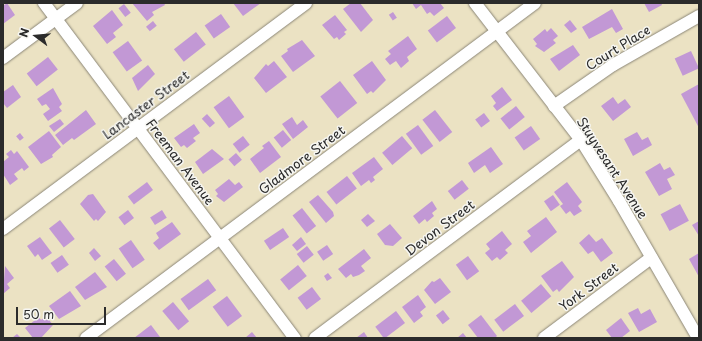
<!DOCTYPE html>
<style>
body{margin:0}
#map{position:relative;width:702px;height:341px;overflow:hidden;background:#ebe2c3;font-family:"Playpen Sans",sans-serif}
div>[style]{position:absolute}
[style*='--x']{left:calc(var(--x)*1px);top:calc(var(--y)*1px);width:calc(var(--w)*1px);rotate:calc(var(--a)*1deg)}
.building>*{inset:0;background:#c298d5;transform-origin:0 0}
.roads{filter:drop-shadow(0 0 1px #8b8677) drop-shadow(0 0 1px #8b8677)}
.minor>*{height:12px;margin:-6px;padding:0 6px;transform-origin:6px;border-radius:6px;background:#fff}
span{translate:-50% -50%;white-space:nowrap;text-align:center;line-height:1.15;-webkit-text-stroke:3px #f6f6f2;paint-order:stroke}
.street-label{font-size:13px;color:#2b2b2b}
.frame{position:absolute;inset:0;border:4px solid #2b2b2b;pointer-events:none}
.north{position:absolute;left:16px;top:16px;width:40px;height:40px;-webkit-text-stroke:3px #f6f6f2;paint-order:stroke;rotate:286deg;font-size:11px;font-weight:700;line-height:16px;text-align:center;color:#2b2b2b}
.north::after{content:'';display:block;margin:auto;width:14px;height:18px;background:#2b2b2b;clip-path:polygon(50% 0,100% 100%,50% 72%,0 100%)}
.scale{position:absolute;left:16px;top:307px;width:90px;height:18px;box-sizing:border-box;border:2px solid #2b2b2b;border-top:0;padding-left:5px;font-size:12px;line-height:14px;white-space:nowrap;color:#2b2b2b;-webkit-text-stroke:3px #f6f6f2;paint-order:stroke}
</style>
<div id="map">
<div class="building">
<i style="clip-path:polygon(7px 3px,15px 15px,3px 24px,3px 6px)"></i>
<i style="clip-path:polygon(132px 3px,164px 3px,165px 5px,152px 12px,154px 15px,147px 21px)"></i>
<i style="clip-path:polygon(233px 3px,261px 3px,243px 16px)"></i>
<i style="clip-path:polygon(351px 3px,360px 3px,373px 20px,361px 32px,343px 9px)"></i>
<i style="clip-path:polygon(412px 3px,440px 3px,444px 8px,434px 16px,430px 12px,427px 14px,421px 5px,416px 9px)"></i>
<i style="clip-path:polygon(644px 3px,661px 3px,662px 5px,649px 12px)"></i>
<i style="left:124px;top:4px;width:11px;height:7px;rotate:52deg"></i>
<i style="clip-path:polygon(612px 9px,623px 29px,616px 33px,612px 27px,589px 39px,582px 27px)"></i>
<i style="clip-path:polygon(112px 10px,123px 25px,113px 33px,116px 37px,107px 44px,93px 26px)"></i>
<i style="left:393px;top:12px;width:7px;height:5px;rotate:56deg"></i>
<i style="left:221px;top:14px;width:16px;height:20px;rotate:55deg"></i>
<i style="clip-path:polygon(335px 15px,347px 30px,344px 32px,346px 34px,339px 40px,337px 37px,334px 39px,322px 25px)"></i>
<i style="left:447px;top:16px;width:15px;height:24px;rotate:53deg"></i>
<i style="clip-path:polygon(570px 20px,577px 29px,571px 33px,564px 25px)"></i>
<i style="left:153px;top:21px;width:6px;height:9px;rotate:51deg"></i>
<i style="clip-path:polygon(551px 28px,558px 36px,553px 40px,556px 43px,544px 52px,535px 46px,537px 44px,533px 39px,545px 29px,547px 32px)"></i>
<i style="left:196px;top:32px;width:16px;height:28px;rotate:52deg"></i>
<i style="clip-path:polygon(408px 36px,417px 49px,407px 57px,409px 61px,401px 68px,396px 61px,390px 65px,385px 59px,391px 54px,388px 51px)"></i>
<i style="clip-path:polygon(302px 40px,315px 56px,293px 72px,281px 56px,288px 51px,287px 49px)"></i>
<i style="left:128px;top:41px;width:24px;height:19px;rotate:54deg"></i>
<i style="clip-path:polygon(573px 45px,580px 55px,559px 71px,550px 59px)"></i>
<i style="left:691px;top:51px;width:19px;height:18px;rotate:65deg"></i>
<i style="left:48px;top:57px;width:16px;height:27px;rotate:52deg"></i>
<i style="clip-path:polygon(274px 61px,287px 77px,266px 93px,254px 78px,266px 64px,268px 66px)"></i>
<i style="clip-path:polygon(372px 61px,386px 80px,373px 93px,371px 91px,367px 94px,353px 75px)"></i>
<i style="clip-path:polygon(148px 65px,155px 74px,138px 91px,132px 78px)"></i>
<i style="left:340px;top:81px;width:28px;height:25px;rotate:52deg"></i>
<i style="clip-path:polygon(699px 84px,699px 128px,681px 94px)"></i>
<i style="clip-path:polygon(13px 85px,21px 97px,7px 108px,3px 103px,3px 92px)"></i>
<i style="clip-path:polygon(502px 87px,512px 100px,497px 111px,493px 106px,496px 103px,491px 96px)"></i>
<i style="clip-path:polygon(53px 88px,62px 104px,59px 107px,62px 111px,48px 121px,43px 114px,50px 109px,46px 104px,42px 106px,37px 99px)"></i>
<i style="left:229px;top:96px;width:26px;height:19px;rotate:54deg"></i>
<i style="clip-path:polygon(613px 97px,618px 104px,625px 99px,631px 107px,613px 121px,601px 106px)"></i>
<i style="left:516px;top:106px;width:14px;height:20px;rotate:51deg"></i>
<i style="clip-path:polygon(86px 110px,96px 124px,74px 140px,72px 138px,63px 145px,55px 135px)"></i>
<i style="left:435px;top:110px;width:28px;height:16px;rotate:52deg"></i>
<i style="left:484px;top:113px;width:10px;height:11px;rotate:53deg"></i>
<i style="left:207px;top:114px;width:12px;height:7px;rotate:48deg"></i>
<i style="clip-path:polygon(292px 117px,297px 125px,303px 120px,308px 127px,293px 139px,282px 124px)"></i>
<i style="clip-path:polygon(60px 119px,64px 124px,54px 132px,49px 126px)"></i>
<i style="clip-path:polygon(194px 124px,200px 133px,193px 138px,196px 141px,187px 148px,184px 145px,181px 147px,174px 138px)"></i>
<i style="left:418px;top:125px;width:26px;height:15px;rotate:54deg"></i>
<i style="left:531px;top:126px;width:16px;height:20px;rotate:55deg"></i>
<i style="left:283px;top:130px;width:13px;height:12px;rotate:51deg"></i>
<i style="clip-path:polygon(49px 131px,61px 147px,52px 155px,53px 157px,41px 164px,28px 147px)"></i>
<i style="clip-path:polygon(637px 132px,642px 140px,648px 137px,652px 145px,633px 156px,624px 139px)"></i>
<i style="left:20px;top:133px;width:6px;height:5px;rotate:51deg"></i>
<i style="left:243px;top:136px;width:11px;height:13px;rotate:52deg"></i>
<i style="left:402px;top:136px;width:16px;height:26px;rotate:50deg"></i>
<i style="clip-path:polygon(269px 141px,281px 157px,260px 173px,250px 159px,264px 148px,262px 146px)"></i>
<i style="clip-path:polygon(491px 147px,503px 164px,490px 173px,485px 165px,474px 173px,468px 163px)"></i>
<i style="clip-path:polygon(212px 149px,224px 159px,203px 174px,195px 162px)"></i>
<i style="clip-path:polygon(11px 150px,14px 154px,17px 151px,29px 167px,24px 171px,22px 168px,14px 174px,18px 179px,10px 185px,3px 174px,3px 162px,9px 157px,6px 154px)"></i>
<i style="left:236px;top:153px;width:9px;height:10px;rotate:49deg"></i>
<i style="clip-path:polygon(374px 157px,383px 169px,373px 177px,375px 180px,371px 183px,369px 180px,361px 186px,352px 173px)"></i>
<i style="clip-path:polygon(660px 163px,664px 170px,670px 167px,675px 175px,667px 179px,672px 189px,659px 196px,645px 172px)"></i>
<i style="left:347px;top:176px;width:16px;height:26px;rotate:52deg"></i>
<i style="clip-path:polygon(229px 179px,235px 185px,239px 182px,243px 187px,224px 202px,216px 196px,218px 194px,215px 190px)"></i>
<i style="left:462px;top:180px;width:11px;height:18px;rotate:52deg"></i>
<i style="left:147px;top:182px;width:10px;height:24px;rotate:53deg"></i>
<i style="clip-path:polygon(567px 182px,582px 202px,578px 206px,582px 211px,574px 216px,570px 211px,566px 214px,560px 206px,563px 204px,554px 192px)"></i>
<i style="clip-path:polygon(93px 194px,106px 212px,98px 221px,96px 219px,94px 221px,80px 204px,88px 195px)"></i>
<i style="clip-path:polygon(318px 195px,333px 212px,334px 216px,326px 223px,309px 202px)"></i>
<i style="left:553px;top:195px;width:12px;height:11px;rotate:55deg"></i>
<i style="clip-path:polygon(432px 201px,437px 209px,432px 213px,434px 216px,427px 222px,425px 219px,419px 224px,413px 216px)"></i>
<i style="left:680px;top:204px;width:19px;height:22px;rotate:62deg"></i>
<i style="left:302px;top:208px;width:23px;height:12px;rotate:52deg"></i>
<i style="left:128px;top:210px;width:10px;height:12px;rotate:53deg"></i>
<i style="left:162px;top:210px;width:9px;height:14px;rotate:58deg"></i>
<i style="clip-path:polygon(368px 214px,375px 221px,367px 227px,361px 220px)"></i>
<i style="clip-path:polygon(546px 217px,557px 232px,531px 253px,523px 242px,531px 236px,527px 231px)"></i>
<i style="left:60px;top:220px;width:24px;height:14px;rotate:52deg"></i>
<i style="clip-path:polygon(699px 221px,699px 236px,692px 225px)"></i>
<i style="clip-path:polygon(172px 222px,181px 234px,159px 250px,153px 243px,159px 238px,156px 233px)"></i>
<i style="clip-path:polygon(390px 224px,402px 238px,393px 246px,385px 245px,377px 234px)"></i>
<i style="left:283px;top:228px;width:11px;height:23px;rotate:56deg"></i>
<i style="clip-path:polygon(502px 231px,512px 244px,505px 250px,508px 253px,500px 260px,497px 257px,492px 261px,485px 253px,490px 249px,486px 244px)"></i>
<i style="clip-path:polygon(589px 234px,596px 242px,602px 238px,613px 253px,601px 262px,593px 251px,588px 254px,579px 243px)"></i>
<i style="clip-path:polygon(40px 237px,52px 253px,42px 260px,38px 254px,35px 257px,27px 246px)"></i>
<i style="clip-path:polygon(301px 237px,306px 244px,297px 251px,292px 245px)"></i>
<i style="left:131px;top:240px;width:24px;height:15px;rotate:55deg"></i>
<i style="left:327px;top:245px;width:11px;height:12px;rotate:56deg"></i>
<i style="left:307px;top:246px;width:11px;height:13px;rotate:52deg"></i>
<i style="clip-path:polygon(94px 248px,101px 256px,95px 261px,89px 253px)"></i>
<i style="clip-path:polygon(364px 249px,371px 258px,361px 266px,365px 271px,359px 275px,353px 277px,351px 274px,346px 278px,338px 269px)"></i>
<i style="clip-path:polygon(699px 253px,699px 277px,689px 259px)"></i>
<i style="left:62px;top:255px;width:12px;height:14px;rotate:55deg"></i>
<i style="left:468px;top:256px;width:19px;height:15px;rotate:54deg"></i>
<i style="left:114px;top:259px;width:19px;height:12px;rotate:51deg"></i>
<i style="clip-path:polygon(562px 261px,574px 277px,559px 292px,557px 289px,553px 292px,541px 276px)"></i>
<i style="left:298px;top:265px;width:14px;height:23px;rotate:51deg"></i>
<i style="clip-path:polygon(5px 266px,14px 278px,7px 284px,10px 288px,3px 294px)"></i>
<i style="clip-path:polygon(95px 272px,107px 287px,85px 300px,75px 287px)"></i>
<i style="clip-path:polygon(328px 273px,332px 278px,327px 281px,324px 276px)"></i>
<i style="clip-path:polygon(440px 278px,451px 292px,435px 304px,424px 290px,432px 281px,434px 282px)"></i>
<i style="left:208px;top:279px;width:14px;height:34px;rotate:54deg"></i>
<i style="left:541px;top:284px;width:16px;height:26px;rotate:50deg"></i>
<i style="left:312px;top:287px;width:15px;height:18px;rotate:53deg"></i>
<i style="clip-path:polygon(70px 291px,81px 306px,59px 319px,49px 306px)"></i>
<i style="clip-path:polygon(418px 295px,426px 307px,420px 312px,423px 316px,414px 323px,402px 307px)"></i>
<i style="left:227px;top:296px;width:25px;height:18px;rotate:53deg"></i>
<i style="left:173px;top:302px;width:25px;height:14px;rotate:50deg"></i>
<i style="left:515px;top:304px;width:15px;height:26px;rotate:53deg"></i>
<i style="clip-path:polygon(638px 308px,641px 314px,650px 309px,657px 322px,639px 332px,628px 313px)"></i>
<i style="left:443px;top:310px;width:11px;height:9px;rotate:52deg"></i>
<i style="left:396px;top:311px;width:15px;height:26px;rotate:53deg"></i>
<i style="clip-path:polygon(481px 315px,497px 336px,495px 338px,478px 338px,468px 325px)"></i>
<i style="clip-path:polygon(46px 316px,53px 325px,41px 338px,33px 338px,25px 328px,39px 317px,41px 320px)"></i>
<i style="clip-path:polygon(621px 318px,630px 331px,621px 338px,612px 338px,606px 330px)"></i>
<i style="clip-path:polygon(151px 325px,160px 337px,134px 338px)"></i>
<i style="clip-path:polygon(252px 332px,257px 338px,245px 338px)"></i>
<i style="clip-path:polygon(364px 332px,368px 338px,356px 338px)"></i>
<i style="clip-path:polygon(463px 333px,467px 338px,457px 338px)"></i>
<i style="clip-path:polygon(17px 334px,21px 338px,12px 338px)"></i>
</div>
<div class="roads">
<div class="minor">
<i style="--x:44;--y:3;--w:419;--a:53.2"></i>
<i style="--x:475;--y:3;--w:173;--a:52.3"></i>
<i style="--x:581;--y:140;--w:72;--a:58.1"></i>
<i style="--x:619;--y:201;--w:158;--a:60"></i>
<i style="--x:3;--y:58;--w:92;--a:-36.6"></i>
<i style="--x:554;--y:106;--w:72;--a:-34.8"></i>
<i style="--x:613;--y:65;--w:99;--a:-29.7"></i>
<i style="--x:3;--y:229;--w:378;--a:-36.7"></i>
<i style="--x:86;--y:338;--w:560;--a:-36.73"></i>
<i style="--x:315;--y:338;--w:332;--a:-36.7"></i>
<i style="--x:544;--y:338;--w:134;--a:-36.8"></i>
</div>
</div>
<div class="street-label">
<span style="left:618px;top:48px;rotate:-32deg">Court Place</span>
<span style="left:146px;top:105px;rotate:-37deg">Lancaster Street</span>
<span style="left:302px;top:160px;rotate:-37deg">Gladmore Street</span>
<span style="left:180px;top:162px;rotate:53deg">Freeman Avenue</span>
<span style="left:612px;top:168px;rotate:57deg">Stuyvesant Avenue</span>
<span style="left:440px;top:228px;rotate:-37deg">Devon Street</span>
<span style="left:589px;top:287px;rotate:-37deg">York Street</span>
</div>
<div class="frame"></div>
<div class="north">N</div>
<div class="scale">50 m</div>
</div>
